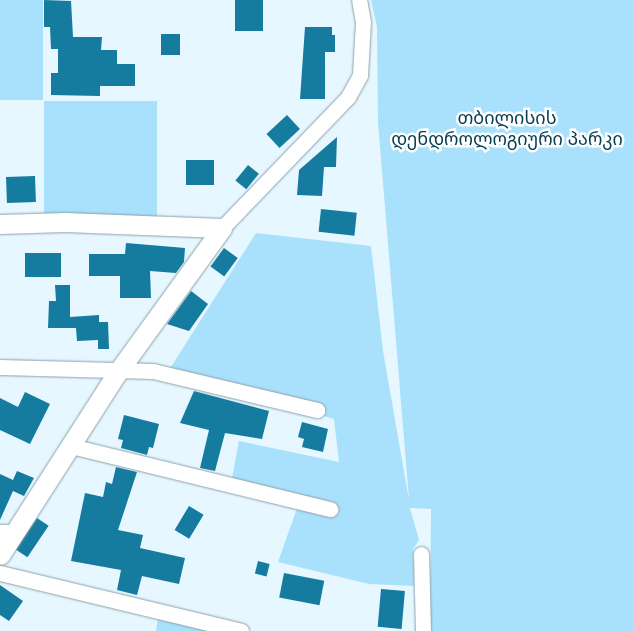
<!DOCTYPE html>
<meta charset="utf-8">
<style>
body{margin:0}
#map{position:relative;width:634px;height:631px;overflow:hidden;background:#e6f7ff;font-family:"Noto Sans","Noto Sans Georgian",sans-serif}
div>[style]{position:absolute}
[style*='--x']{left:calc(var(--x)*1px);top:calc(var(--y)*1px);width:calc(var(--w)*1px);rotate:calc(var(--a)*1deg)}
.green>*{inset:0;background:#a9e1fc;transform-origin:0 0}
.building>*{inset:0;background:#157b9f;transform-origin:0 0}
.roads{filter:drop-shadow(0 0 1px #8da1aa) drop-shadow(0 0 1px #8da1aa)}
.minor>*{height:15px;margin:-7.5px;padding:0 7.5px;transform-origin:7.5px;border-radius:7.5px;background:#fff}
.tertiary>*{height:19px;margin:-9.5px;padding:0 9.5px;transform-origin:9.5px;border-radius:9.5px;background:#fff}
span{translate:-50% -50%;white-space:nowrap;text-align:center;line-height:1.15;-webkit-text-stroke:5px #fff;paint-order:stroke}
.park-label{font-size:18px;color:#053c50}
</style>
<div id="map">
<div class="green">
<i style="left:0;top:0;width:43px;height:100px"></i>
<i style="clip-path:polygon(371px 0,634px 0,634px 631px,430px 631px,431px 509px,410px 508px,419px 540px,413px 549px,414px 586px,369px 584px,278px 562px,301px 497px,232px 478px,239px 441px,339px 462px,334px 419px,169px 370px,256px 233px,371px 246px,383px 351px,409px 500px,378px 122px,377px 27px)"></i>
<i style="left:157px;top:101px;width:119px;height:113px;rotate:90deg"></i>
<i style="clip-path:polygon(158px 618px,218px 631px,156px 631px)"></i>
</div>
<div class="building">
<i style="clip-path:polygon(44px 0,71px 1px,73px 37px,102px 37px,101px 50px,117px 50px,117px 64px,135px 64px,135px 86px,100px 86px,100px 96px,51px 95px,51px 73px,58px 73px,58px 49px,51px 49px,50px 27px,44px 27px)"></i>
<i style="left:235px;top:0;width:28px;height:31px"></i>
<i style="clip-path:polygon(305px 27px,332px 27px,332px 35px,335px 35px,335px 52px,325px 52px,325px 99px,300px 99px)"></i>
<i style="left:180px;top:34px;width:21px;height:19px;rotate:90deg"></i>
<i style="left:287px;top:115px;width:19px;height:28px;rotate:47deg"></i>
<i style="clip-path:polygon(337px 137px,336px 167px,324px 167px,322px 196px,297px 195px,299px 170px)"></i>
<i style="left:186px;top:160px;width:28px;height:25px"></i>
<i style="left:248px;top:165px;width:14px;height:20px;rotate:39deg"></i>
<i style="left:35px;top:176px;width:26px;height:29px;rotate:88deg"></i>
<i style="left:321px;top:209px;width:36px;height:23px;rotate:6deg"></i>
<i style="clip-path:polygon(126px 243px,185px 248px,184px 262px,176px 273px,150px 271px,151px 298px,120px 298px,120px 276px,89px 276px,89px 254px,125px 254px)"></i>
<i style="left:224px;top:248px;width:17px;height:23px;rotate:36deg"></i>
<i style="left:61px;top:253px;width:24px;height:36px;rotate:90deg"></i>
<i style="clip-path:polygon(55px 285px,70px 285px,70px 317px,99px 315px,99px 322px,108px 322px,109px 349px,98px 349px,98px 340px,77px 341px,76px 328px,48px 328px,49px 301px,56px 301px)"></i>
<i style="clip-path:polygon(191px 291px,208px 304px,189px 331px,167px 324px)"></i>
<i style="clip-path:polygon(194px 391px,269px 411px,262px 439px,225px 433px,215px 471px,200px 468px,209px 430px,180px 423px)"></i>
<i style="clip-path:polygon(25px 392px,50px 404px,30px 444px,0 430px,0 398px,18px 407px)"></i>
<i style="clip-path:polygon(124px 415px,159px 424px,153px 448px,149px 447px,147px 455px,121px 448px,123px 440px,118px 439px)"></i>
<i style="clip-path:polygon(302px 422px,328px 429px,323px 452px,302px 447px,304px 439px,298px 437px)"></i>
<i style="clip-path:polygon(116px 467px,137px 472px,118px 530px,143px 535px,140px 548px,185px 558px,179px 584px,142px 576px,137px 595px,117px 590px,121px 570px,71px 561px,85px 493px,103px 497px,106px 482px,112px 484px)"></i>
<i style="clip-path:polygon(17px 471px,34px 478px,24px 496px,13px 491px,0 520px,0 474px,13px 480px)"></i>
<i style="left:189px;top:506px;width:17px;height:28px;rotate:31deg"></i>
<i style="left:37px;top:518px;width:14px;height:38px;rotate:34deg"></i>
<i style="left:258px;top:561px;width:12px;height:13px;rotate:14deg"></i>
<i style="left:284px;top:573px;width:41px;height:25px;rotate:11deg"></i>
<i style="clip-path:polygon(0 585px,23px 601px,9px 621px,0 615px)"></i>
<i style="left:381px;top:589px;width:24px;height:38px;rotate:5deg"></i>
</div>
<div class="roads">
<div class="minor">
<i style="--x:222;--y:228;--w:182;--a:-46.1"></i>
<i style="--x:348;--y:97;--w:25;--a:-61"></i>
<i style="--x:360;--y:75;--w:53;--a:-86.8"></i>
<i style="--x:363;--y:22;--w:22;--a:-100"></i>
<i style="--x:0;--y:367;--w:153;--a:1.5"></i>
<i style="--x:153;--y:371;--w:169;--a:13.4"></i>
<i style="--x:71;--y:446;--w:267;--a:13.7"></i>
<i style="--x:0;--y:532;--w:14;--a:0"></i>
<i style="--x:421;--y:554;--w:77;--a:88.5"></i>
<i style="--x:0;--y:573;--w:248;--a:13.5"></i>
</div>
<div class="tertiary">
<i style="--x:0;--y:224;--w:65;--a:-1.8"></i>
<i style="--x:65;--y:222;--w:157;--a:2.2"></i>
<i style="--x:222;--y:228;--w:179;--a:125.9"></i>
<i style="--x:117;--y:373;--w:216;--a:122.7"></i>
</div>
</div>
<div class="park-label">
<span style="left:507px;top:128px">თბილისის<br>დენდროლოგიური პარკი</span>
</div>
</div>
